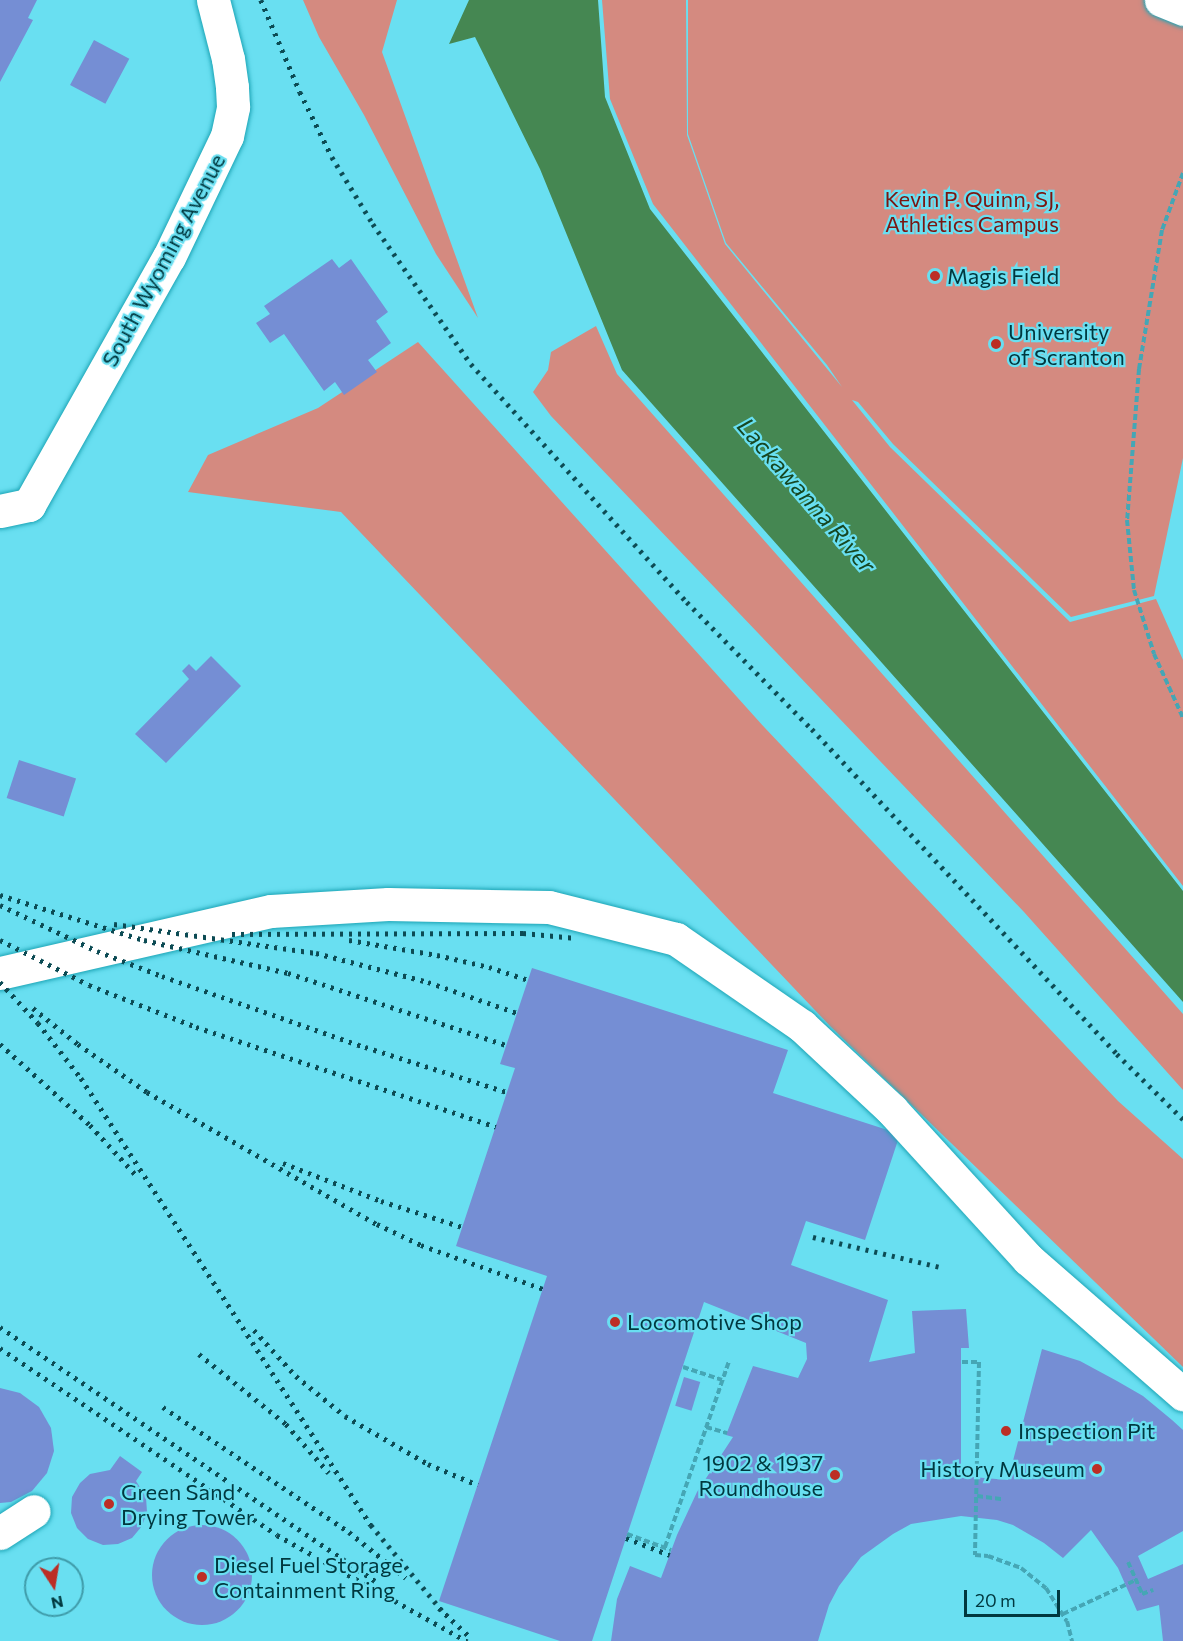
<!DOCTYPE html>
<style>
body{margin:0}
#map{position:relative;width:1183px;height:1641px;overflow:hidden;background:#69dff1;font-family:Commissioner,sans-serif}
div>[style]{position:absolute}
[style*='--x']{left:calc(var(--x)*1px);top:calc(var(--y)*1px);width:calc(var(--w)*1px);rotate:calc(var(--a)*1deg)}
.green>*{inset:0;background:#d48a80}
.water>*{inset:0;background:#458752}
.building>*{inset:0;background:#758ed4;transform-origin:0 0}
.round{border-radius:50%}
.path>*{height:4px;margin-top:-2px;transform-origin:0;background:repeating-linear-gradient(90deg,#45a6b5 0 6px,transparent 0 9px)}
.roads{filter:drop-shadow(0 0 2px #1da5b6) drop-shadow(0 0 2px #1da5b6)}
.minor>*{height:33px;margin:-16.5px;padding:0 16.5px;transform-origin:16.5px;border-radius:16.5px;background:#fff}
.rail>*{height:4.5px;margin-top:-2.25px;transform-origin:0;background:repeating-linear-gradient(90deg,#0c4b54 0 3px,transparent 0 9px)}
.dots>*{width:16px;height:16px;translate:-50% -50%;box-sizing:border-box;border:3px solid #69dff1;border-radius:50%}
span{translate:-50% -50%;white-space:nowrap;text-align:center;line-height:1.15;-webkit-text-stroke:4.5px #69dff1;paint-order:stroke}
.park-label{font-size:22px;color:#7b1611}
.street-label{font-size:22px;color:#00383f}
.poi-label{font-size:22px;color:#00383f}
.left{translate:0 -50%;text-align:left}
.right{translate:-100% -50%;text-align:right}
.water-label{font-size:24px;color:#164722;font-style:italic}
.north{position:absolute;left:24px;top:1557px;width:60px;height:60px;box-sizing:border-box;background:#69dff1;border:2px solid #3f9caa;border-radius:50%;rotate:168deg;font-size:16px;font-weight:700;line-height:24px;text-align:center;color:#00383f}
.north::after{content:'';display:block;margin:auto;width:21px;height:27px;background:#bc2e25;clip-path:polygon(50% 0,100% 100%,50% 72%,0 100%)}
.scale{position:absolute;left:964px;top:1590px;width:96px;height:27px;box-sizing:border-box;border:3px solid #00383f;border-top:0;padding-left:8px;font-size:18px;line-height:21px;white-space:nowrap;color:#00383f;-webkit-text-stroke:4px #69dff1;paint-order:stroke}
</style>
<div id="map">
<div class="green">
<i style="clip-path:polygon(303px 0,397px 0,382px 52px,478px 318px,436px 254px,364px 115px,319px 37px)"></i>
<i style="clip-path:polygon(602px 0,686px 0,687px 135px,725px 244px,842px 387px,827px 365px,726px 243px,688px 134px,688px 0,1183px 0,1183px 458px,1154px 596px,1071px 617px,893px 444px,858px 402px,852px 400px,890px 447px,1070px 622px,1156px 599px,1183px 660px,1183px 886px,653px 204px,610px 99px)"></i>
<i style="clip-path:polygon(596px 326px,617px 374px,1183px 1014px,1183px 1090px,1024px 912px,551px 416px,533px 392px,548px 370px,551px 352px)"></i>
<i style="clip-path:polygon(418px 342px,765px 728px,1118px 1101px,1183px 1159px,1183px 1367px,831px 1027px,341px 512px,188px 492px,208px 455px,318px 408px)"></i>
</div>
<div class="water">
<i style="clip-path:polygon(469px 0,598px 0,605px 97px,650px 209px,1183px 891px,1183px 1002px,622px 370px,540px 169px,475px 37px,449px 44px)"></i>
</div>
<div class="building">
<i style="clip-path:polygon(0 0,37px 0,28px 18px,33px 20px,0 82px)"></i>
<i style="left:94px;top:40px;width:40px;height:51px;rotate:28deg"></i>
<i style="clip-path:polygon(332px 259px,339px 268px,351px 259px,388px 312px,376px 321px,391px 343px,368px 360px,377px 372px,344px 395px,335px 382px,324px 391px,284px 334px,270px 343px,256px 323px,270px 314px,264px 306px)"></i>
<i style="clip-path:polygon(211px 656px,241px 686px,166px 763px,135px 734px,189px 679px,182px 671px,189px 664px,196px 671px)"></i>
<i style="left:19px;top:760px;width:60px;height:40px;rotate:18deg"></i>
<i style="clip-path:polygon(532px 968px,788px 1050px,773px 1093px,900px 1134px,865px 1240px,806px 1221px,791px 1265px,888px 1300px,869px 1362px,915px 1353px,912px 1311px,966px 1309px,969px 1348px,961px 1348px,961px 1476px,1008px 1480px,1042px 1349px,1080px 1361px,1117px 1381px,1143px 1396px,1172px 1420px,1183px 1430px,1183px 1531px,1138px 1556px,1148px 1579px,1183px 1564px,1183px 1641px,1163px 1641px,1159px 1605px,1137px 1611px,1118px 1568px,1091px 1530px,1063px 1558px,1044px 1543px,1013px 1525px,997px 1520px,961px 1516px,911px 1524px,893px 1534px,861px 1557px,839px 1586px,829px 1605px,818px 1641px,611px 1641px,617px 1599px,630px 1566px,661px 1578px,677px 1535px,697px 1492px,733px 1437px,726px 1435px,753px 1366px,798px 1378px,807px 1359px,806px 1343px,704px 1302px,592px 1641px,560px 1641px,439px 1601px,547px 1276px,456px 1246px,515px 1068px,500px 1064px)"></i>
<i style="left:684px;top:1377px;width:17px;height:30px;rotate:17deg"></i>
<i style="clip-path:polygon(0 1388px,20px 1393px,39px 1407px,51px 1428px,54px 1451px,47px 1473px,32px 1491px,11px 1502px,0 1503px)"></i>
<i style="clip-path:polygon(120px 1456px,142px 1472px,136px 1481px,146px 1497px,147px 1512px,142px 1526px,132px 1538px,118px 1544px,103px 1545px,88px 1539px,77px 1528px,71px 1513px,72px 1497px,80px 1483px,90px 1474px,110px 1470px)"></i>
<i class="round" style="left:152px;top:1525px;width:100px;height:100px"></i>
</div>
<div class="path">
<i style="--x:1183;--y:173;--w:61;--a:110.2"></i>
<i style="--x:1162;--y:230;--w:141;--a:99.4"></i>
<i style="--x:1139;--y:369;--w:151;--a:94.5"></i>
<i style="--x:1127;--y:520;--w:70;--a:84.3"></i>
<i style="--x:1134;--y:590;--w:67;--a:72.6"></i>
<i style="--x:1154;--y:654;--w:70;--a:65.6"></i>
<i style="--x:962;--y:1362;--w:17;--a:0"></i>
<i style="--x:979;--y:1362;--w:193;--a:91.2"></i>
<i style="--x:975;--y:1555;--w:13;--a:4"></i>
<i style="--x:988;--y:1556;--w:35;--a:20"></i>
<i style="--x:1021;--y:1568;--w:32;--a:39"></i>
<i style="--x:1046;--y:1588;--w:39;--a:58"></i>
<i style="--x:1067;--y:1621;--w:21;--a:76"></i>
<i style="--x:683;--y:1367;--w:41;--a:18.4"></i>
<i style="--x:706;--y:1427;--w:22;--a:16"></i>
<i style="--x:977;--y:1496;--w:26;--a:7"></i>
<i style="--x:627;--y:1534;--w:47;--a:20"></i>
<i style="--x:665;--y:1547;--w:197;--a:-71"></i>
<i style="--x:1128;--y:1562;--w:35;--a:66"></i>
<i style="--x:1142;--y:1594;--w:12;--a:-20"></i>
<i style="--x:1063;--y:1614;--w:81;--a:-25"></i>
</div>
<div class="roads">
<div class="minor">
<i style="--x:1161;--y:0;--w:24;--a:22"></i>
<i style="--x:0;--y:511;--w:30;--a:-12"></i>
<i style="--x:29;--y:505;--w:285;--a:-60.6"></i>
<i style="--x:169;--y:257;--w:134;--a:-64.4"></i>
<i style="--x:227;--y:136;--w:30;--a:-78"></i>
<i style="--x:233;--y:107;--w:20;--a:-93"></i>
<i style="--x:232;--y:87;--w:28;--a:-98"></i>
<i style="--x:228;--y:59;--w:61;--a:-104.3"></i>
<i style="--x:0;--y:973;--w:278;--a:-12.9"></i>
<i style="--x:271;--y:911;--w:117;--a:-3.4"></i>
<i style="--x:388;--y:904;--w:161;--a:1.1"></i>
<i style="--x:549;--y:907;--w:131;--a:14.1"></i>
<i style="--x:676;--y:939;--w:153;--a:34.6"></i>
<i style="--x:802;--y:1026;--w:123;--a:43"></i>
<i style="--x:892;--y:1110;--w:202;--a:47.6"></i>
<i style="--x:1028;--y:1259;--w:206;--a:41.1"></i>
<i style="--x:0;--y:1533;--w:40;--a:-32.9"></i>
</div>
</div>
<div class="rail">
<i style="--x:261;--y:0;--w:100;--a:67"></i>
<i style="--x:300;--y:92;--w:72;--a:63.8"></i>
<i style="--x:332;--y:157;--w:79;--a:58.5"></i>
<i style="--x:373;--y:224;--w:171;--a:55"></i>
<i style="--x:471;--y:364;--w:321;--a:47.8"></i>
<i style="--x:687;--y:602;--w:178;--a:45.5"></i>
<i style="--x:812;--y:729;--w:446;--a:46.8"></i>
<i style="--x:1117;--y:1054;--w:93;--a:44.6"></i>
<i style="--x:0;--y:895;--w:151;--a:17.4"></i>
<i style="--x:144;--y:940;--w:148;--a:12.9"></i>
<i style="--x:288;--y:973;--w:230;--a:18.3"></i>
<i style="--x:0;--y:905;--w:107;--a:25.4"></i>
<i style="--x:97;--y:951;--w:70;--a:21"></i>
<i style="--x:162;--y:976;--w:215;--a:19.3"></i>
<i style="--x:365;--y:1047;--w:149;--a:17.6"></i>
<i style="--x:114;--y:924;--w:204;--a:8.2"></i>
<i style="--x:316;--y:953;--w:116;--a:14.5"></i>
<i style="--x:428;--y:982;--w:94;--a:19.2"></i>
<i style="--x:232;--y:934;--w:291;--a:-0.2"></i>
<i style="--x:523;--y:933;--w:53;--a:5.4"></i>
<i style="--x:0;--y:940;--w:100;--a:26.8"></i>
<i style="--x:89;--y:985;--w:115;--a:21.4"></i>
<i style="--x:196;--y:1027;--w:316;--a:18.4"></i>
<i style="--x:349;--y:940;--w:89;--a:9.7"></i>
<i style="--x:437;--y:955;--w:53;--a:13"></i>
<i style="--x:489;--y:967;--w:41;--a:18.4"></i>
<i style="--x:0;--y:982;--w:56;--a:47.2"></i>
<i style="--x:38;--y:1023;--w:70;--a:52"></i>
<i style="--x:81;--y:1078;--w:533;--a:57.03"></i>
<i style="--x:371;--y:1525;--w:116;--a:50.3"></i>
<i style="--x:33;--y:1008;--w:58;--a:38.7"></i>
<i style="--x:78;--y:1044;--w:84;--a:34.8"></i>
<i style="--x:147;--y:1092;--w:265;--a:29.9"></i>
<i style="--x:377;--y:1224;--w:49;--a:25.5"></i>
<i style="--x:421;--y:1245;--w:130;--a:19.8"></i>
<i style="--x:0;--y:1044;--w:121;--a:42"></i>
<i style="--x:90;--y:1125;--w:68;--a:47.4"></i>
<i style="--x:283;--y:1163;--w:105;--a:21.2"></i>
<i style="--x:381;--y:1201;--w:85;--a:17.8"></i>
<i style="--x:813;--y:1237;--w:130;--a:13.3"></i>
<i style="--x:0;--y:1327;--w:453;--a:34.1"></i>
<i style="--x:254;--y:1330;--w:62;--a:47.6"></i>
<i style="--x:296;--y:1376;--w:63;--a:39.2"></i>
<i style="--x:345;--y:1416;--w:96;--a:30"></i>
<i style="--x:428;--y:1464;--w:54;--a:22.8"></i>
<i style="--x:0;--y:1348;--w:334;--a:34"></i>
<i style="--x:277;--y:1535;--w:218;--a:29.2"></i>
<i style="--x:199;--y:1354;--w:112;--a:38.8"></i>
<i style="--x:286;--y:1424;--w:65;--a:48.7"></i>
<i style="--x:163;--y:1407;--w:224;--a:33.9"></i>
<i style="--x:349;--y:1532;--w:73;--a:38.9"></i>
<i style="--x:626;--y:1538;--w:47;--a:21.1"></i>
<i style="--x:439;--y:1608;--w:42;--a:43.1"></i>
</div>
<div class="dots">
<i style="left:935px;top:276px;background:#bc2e25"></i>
<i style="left:996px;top:344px;background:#bc2e25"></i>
<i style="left:615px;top:1322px;background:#bc2e25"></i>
<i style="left:1006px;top:1431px;background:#bc2e25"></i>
<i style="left:1097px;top:1469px;background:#bc2e25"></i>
<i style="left:835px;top:1475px;background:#bc2e25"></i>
<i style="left:109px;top:1504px;background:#bc2e25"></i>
<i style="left:202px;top:1577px;background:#bc2e25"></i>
</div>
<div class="park-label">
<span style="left:972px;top:211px">Kevin P. Quinn, SJ,<br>Athletics Campus</span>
</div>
<div class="street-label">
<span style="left:163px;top:260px;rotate:-62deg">South Wyoming Avenue</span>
</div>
<div class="poi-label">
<span class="left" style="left:947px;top:276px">Magis Field</span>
<span class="left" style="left:1008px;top:344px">University<br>of Scranton</span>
<span class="left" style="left:627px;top:1322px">Locomotive Shop</span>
<span class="left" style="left:1018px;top:1431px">Inspection Pit</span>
<span class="right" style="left:823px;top:1475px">1902 &amp; 1937<br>Roundhouse</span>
<span class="right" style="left:1085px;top:1469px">History Museum</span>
<span class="left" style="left:121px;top:1504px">Green Sand<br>Drying Tower</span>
<span class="left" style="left:214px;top:1577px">Diesel Fuel Storage<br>Containment Ring</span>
</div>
<div class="water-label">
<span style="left:807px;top:495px;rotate:49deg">Lackawanna River</span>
</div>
<div class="north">N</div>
<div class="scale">20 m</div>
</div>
